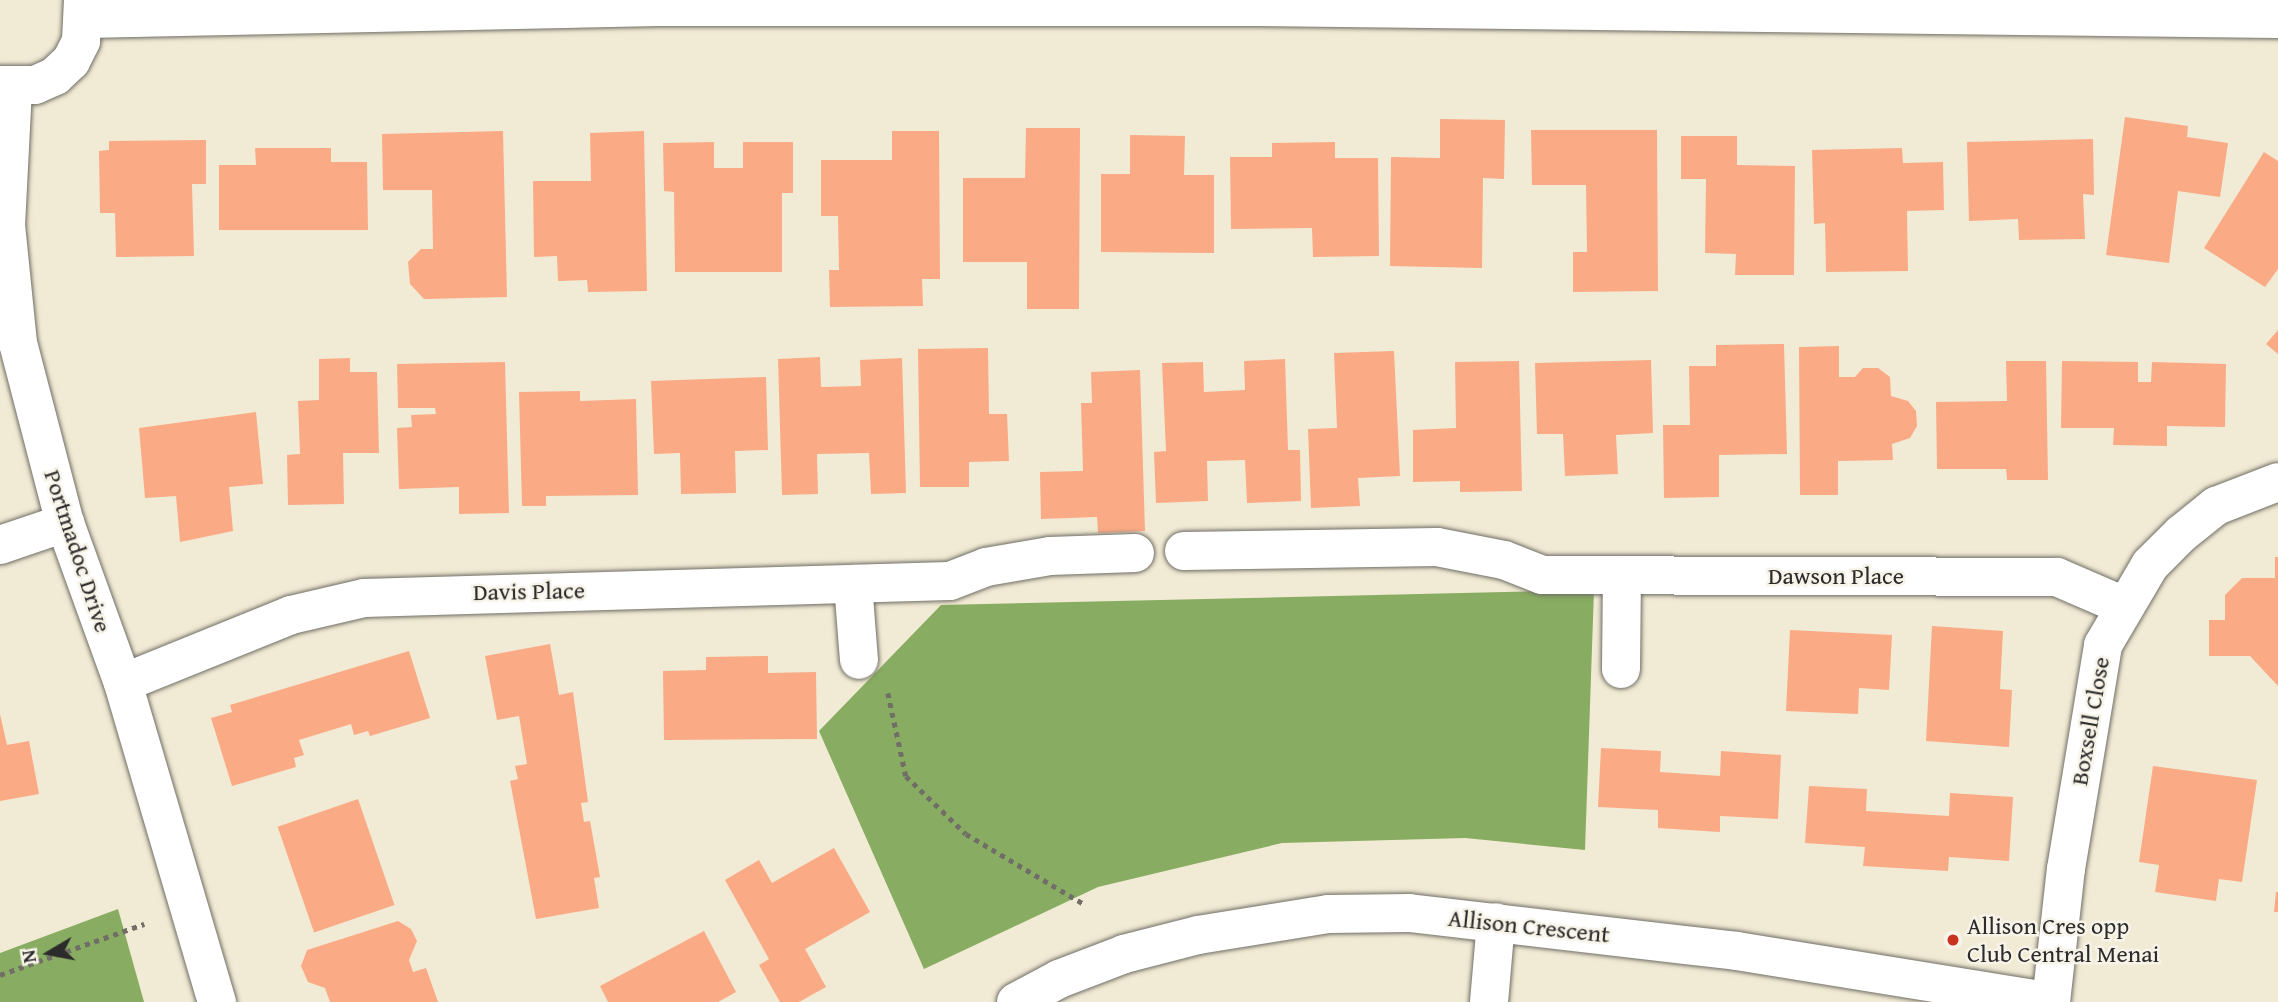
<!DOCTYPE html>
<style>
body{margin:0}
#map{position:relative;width:2278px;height:1002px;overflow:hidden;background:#f1ead4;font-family:"Gentium Book Plus",serif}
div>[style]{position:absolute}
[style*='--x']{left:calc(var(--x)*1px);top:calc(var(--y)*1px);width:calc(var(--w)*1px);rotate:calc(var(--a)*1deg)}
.forest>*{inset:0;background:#88ac61}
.building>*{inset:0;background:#faab86;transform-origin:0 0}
.path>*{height:4.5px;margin-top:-2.25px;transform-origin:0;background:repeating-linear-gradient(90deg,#706e66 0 5px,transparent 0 10px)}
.roads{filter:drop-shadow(0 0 2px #706e66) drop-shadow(0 0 2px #706e66)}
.minor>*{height:38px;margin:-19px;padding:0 19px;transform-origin:19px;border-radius:19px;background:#fff}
.dots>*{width:19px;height:19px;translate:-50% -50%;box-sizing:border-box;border:4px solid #f7f3e8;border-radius:50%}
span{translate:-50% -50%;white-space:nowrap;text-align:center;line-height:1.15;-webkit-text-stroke:5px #f7f3e8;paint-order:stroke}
.street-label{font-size:24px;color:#2b2b2b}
.poi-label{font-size:24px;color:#2b2b2b}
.left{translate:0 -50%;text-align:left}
.north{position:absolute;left:14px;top:918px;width:70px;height:70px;-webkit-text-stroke:5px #f7f3e8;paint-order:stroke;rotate:260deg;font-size:19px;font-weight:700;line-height:28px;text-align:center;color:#2b2b2b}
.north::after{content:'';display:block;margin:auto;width:24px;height:32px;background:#2b2b2b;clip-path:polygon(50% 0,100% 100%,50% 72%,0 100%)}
</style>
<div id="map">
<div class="forest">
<i style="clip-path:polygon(1594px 590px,1585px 850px,1465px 838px,1282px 843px,1098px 887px,924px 969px,819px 731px,941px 605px)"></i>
<i style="clip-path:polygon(118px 909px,144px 1002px,0 1002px,0 953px)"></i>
</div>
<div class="building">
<i style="clip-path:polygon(2125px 117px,2188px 126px,2187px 137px,2228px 143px,2220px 197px,2178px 191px,2169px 263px,2106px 255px)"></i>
<i style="clip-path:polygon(1440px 119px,1505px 120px,1504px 179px,1483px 178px,1482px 268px,1390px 266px,1391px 157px,1440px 158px)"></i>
<i style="clip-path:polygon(1026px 128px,1080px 128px,1079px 309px,1027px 309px,1027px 262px,963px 262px,963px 178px,1025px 178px)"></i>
<i style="clip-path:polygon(1531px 130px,1657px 130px,1658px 291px,1573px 292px,1573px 252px,1587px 252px,1586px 185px,1532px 185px)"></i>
<i style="clip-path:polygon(503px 131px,507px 297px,424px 299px,410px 284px,408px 262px,421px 249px,433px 249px,432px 190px,383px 190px,382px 134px)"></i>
<i style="clip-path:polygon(644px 131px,647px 291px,588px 292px,587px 280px,558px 281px,557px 256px,534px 257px,533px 181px,591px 181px,590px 133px)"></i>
<i style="clip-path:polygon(892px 131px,939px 131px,940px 279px,922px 279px,923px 306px,830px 307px,829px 270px,839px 270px,838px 216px,821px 216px,821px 160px,892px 160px)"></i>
<i style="clip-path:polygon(1130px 135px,1185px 136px,1184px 175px,1214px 175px,1214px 253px,1101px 252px,1101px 174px,1130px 174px)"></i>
<i style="clip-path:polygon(1681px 136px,1737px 136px,1737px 165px,1795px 166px,1794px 275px,1735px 275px,1736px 254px,1705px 253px,1706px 179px,1681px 179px)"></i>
<i style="clip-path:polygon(2093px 139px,2094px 195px,2083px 194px,2085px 239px,2019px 240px,2018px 219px,1969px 221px,1967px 142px)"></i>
<i style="clip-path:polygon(206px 140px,206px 184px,192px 184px,194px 256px,116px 257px,115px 213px,100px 213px,99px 151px,109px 150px,109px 141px)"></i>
<i style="clip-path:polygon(714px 142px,714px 168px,743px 168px,743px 142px,793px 142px,793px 193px,782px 193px,782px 272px,675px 272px,674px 192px,664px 191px,663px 143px)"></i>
<i style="clip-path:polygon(1335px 142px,1335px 158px,1378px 158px,1379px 256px,1313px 257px,1312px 228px,1231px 229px,1230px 157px,1272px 157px,1272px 143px)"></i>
<i style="clip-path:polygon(255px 148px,331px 148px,331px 162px,367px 162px,368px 230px,219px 230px,219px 165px,256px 165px)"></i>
<i style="clip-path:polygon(1902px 148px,1903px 163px,1943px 162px,1944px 210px,1907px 211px,1908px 271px,1826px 272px,1825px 223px,1814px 224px,1812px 150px)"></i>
<i style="clip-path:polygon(2264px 152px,2278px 161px,2278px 269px,2265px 287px,2204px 248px)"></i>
<i style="clip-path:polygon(2278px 330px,2278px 354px,2266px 344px)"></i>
<i style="clip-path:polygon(1784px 344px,1787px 454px,1719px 455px,1719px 497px,1664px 498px,1663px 425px,1690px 425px,1689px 366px,1716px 366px,1716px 345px)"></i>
<i style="clip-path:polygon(1839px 346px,1839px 377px,1855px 377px,1863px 368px,1878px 368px,1890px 377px,1891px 396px,1908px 401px,1916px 411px,1917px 426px,1910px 438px,1892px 444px,1893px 460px,1838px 461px,1838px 495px,1800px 495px,1799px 347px)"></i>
<i style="clip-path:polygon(988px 348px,989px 414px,1007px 414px,1009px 461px,969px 462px,969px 487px,920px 487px,918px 349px)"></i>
<i style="clip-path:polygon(1394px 351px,1400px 476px,1358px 478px,1360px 506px,1311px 508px,1308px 429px,1337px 428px,1334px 353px)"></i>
<i style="clip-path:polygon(820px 357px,821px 387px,861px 386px,860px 360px,902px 358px,906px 493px,871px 494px,869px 453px,817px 454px,818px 494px,782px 495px,778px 359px)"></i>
<i style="clip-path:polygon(350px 358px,350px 372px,377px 372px,379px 453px,343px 453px,344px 504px,288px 505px,287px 455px,300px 454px,298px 401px,319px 400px,319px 359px)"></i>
<i style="clip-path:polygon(1285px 359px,1288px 450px,1300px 450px,1301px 501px,1247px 503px,1245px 460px,1207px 461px,1208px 501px,1156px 503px,1154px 452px,1166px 451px,1162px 363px,1203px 362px,1204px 392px,1245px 390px,1244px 361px)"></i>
<i style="clip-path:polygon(1651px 360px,1653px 433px,1616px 435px,1618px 474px,1565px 476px,1563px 434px,1537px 434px,1535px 363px)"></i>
<i style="clip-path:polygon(1519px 361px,1522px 491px,1460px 492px,1460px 481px,1413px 482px,1413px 430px,1456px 428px,1455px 362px)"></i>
<i style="clip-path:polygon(2006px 361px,2046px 361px,2048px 480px,2007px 480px,2006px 469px,1937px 469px,1936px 402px,2007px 401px)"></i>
<i style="clip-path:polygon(2062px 361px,2138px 362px,2138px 382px,2151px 382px,2152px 362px,2226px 364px,2225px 427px,2167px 426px,2167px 446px,2113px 445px,2114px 428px,2061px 428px)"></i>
<i style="clip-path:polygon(505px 362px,509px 513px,459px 514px,459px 487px,399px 489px,397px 428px,412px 427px,411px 415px,436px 414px,435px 408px,398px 408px,397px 364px)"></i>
<i style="clip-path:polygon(1140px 370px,1145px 531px,1098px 533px,1097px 517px,1041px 519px,1040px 472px,1083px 471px,1081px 403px,1092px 403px,1091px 372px)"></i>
<i style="clip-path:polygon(766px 377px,768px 450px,735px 451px,736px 493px,681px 494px,680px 453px,654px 454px,651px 381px)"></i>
<i style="clip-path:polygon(580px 391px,580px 401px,636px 399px,638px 495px,546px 496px,546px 506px,522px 506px,519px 392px)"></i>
<i style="clip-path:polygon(256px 412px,263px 484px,229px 487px,233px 531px,180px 542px,176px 496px,145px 498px,139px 428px)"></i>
<i style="clip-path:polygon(2275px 557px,2278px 557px,2278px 686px,2250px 656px,2209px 656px,2209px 620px,2225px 620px,2225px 595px,2242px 578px,2275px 578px)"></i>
<i style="clip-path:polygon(1932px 626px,2003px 631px,2000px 689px,2012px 690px,2009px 747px,1926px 741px)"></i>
<i style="clip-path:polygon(1790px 630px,1892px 635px,1889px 690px,1859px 688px,1858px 714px,1786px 711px)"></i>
<i style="clip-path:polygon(550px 644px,559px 695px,573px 692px,588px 802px,581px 803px,584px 822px,590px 821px,600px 877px,594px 878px,599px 908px,536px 919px,510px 781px,518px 779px,515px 766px,527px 764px,519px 716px,497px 720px,485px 656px)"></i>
<i style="clip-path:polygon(409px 651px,430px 718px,370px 736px,368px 731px,354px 735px,351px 724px,299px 740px,304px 755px,294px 758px,296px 767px,232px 786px,211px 718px,232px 712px,230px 705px)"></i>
<i style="clip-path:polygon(768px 656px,768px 673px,816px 672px,817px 739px,664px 740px,663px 671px,706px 670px,706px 657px)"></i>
<i style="clip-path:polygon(0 714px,7px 745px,29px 741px,39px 794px,0 801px)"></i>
<i style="clip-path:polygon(1601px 748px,1661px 751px,1660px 772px,1720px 776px,1721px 751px,1781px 755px,1778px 819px,1720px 816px,1720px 832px,1658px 828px,1658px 810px,1598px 807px)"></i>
<i style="clip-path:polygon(2153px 766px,2257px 780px,2242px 882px,2219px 879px,2216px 901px,2155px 892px,2159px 865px,2139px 862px)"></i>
<i style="clip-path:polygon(1809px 786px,1867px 789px,1866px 811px,1949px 816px,1950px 793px,2013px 797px,2009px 861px,1949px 857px,1948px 871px,1863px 866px,1865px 847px,1805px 843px)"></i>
<i style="left:358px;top:799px;width:112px;height:85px;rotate:71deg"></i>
<i style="clip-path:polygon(834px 848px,870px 912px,805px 949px,826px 987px,799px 1002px,780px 1002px,759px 965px,769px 959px,725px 880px,759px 860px,772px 883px)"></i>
<i style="clip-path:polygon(2276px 892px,2278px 892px,2278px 912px,2274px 912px)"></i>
<i style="clip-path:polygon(398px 921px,411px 929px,417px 941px,409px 960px,413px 972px,426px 968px,438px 1002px,330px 1002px,325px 988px,308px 982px,301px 966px,307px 950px)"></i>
<i style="clip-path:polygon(704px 931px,736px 992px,718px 1002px,608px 1002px,600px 986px)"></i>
</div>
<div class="path">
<i style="--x:888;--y:693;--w:85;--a:77.8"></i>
<i style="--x:906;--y:776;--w:83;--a:44"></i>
<i style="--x:966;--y:834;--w:137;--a:30.7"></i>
<i style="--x:0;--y:975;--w:153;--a:-19.5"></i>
</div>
<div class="roads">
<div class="minor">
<i style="--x:85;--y:19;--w:574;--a:-1.2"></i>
<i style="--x:659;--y:7;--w:597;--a:0"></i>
<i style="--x:1256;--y:7;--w:1022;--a:0.67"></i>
<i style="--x:0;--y:85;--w:35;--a:0"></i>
<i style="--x:35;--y:85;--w:22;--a:-24"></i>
<i style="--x:55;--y:76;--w:22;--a:-43"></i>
<i style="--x:71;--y:61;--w:22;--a:-63"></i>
<i style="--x:81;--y:41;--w:41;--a:-87.2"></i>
<i style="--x:13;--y:88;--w:137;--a:92.9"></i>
<i style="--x:6;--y:225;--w:119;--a:84.2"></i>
<i style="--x:18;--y:343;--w:186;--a:75.4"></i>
<i style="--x:65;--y:523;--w:170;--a:70.1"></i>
<i style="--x:123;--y:683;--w:333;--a:73.6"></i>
<i style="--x:0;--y:545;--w:69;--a:-18.7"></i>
<i style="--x:1184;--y:551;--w:253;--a:-0.9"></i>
<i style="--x:1437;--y:547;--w:68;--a:11"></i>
<i style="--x:1504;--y:560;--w:41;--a:21.5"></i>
<i style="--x:1542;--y:575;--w:515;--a:0.22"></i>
<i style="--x:2057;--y:577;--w:73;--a:23.4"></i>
<i style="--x:853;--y:584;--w:76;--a:85.5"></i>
<i style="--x:1621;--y:669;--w:94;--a:-89.4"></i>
<i style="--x:123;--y:683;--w:181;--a:-22"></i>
<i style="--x:291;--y:615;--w:75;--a:-13.1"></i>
<i style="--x:364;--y:598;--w:586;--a:-1.66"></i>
<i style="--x:950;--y:581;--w:39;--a:-21"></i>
<i style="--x:986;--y:567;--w:65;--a:-9.8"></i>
<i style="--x:1050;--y:556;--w:85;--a:-2"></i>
<i style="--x:1016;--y:1002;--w:49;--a:-28.1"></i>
<i style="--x:1059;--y:979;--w:70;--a:-21"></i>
<i style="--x:1124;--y:954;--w:76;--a:-14.4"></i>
<i style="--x:1198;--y:935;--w:132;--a:-9.2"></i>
<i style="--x:1328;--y:914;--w:81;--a:-0.7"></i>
<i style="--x:1409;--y:913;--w:330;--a:6.6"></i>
<i style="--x:1737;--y:951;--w:318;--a:9.2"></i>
<i style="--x:2051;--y:1002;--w:134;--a:-83.6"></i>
<i style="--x:2066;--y:869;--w:227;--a:-80.6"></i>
<i style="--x:2103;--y:645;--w:93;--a:-59.6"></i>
<i style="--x:2150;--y:565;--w:44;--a:-45"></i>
<i style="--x:2181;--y:534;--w:45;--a:-38.7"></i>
<i style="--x:2216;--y:506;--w:66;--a:-21.2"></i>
<i style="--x:1489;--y:1002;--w:80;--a:-85"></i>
</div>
</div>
<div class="dots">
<i style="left:1953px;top:940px;background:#c8321e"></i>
</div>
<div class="street-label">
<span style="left:78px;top:551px;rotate:72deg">Portmadoc Drive</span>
<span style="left:1836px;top:576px">Dawson Place</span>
<span style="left:529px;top:591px;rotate:-1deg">Davis Place</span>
<span style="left:2090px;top:721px;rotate:-80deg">Boxsell Close</span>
<span style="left:1529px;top:926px;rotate:6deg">Allison Crescent</span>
</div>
<div class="poi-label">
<span class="left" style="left:1967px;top:940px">Allison Cres opp<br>Club Central Menai</span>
</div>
<div class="north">N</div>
</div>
